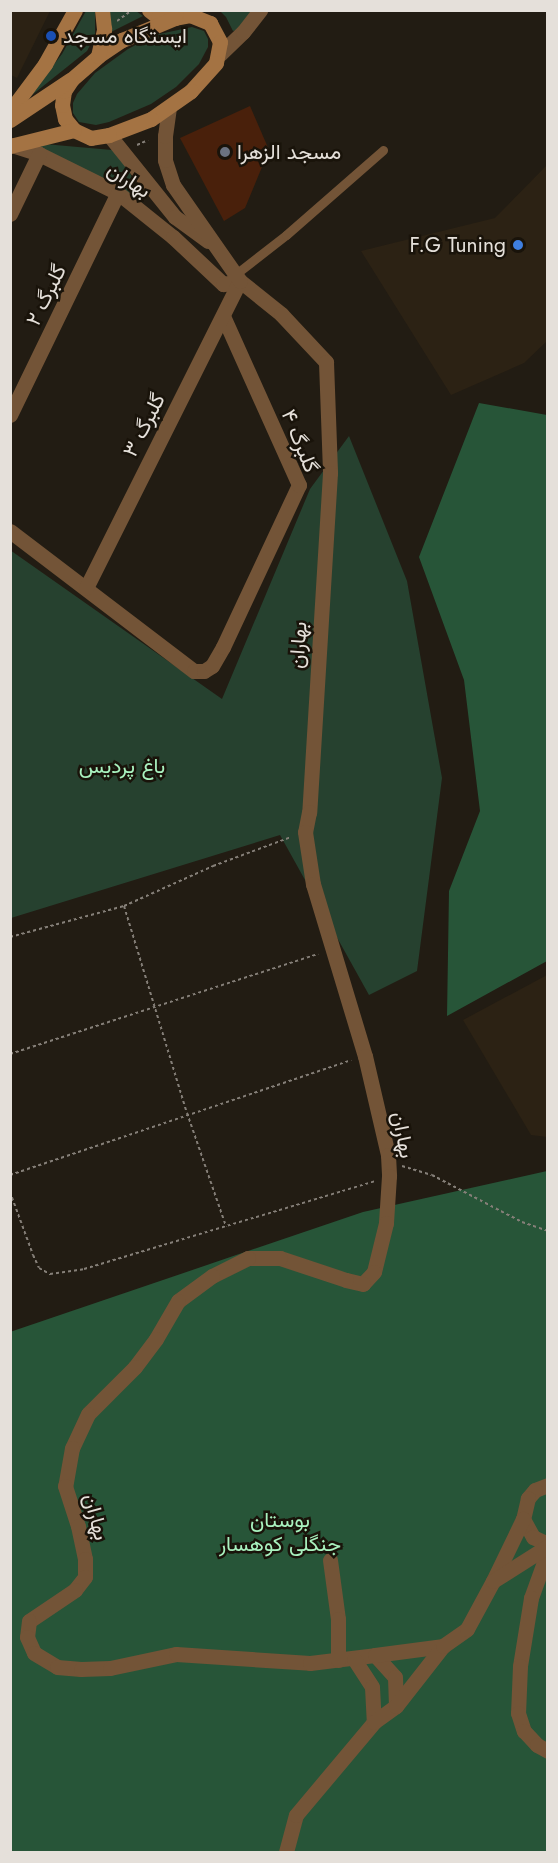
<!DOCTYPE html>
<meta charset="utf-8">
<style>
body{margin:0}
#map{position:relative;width:558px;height:1863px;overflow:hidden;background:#221c13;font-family:Jost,Vazirmatn,sans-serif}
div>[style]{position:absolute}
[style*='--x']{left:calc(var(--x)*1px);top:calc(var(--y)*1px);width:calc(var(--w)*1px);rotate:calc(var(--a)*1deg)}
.built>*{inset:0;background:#2c2214}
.green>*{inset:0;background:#26412f}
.forest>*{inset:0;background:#275538}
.building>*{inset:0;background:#49200b}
.path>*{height:2px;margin-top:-1px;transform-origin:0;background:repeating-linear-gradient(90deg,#857f78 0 3px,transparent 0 6px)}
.service>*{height:9px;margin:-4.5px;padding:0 4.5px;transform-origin:4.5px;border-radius:4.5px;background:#735437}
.minor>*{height:15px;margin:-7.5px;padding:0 7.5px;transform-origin:7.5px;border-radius:7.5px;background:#735437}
.tertiary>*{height:15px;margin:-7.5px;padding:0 7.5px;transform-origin:7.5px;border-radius:7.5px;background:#735437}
.secondary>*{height:15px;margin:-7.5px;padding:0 7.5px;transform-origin:7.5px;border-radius:7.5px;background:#a47343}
.dots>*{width:16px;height:16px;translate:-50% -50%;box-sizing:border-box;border:3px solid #19130a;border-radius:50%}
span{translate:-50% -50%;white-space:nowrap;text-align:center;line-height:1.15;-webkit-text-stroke:5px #19130a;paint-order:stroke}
.poi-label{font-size:21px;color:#e5e0da}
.left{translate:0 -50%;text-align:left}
.right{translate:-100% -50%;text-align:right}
.street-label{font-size:21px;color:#e5e0da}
.park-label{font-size:21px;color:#a9f2bf}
.frame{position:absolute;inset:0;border:12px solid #e5e0da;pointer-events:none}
</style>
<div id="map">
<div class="built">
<i style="clip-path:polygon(10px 11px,50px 11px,17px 78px,11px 75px)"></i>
<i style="clip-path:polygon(547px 165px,547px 341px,524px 363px,451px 395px,361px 251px,495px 218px)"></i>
<i style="clip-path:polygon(547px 975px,547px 1137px,531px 1135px,463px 1020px)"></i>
</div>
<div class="green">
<i style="clip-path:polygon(86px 11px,95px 11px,95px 36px,87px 51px,27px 99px,62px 54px)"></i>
<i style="clip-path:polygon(110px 11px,136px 11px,143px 16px,111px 32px)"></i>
<i style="clip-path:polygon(220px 11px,254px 11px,238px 30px,233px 31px,226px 17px)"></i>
<i style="clip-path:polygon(192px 27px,204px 31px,208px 39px,208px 47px,199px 64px,176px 87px,151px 104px,109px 122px,96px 125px,79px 122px,73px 113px,73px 103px,77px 94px,95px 73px,128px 49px,155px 35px)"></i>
<i style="clip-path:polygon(44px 144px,112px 150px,126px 164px,143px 202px,107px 180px,31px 145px)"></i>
<i style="clip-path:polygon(349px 436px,407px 581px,442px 778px,417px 971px,369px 995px,280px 835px,11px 918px,10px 550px,222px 699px,310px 489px)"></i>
</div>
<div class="forest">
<i style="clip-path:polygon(479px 403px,547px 415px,547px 961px,447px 1016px,449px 891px,480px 811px,464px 680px,419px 557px)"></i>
<i style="clip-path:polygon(547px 1171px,547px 1852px,11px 1852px,10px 1332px,363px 1212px)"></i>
</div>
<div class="building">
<i style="clip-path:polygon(250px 106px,269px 150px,245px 208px,224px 221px,180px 138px)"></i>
</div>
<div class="path">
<i style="--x:117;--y:21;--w:19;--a:-36"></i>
<i style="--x:137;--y:145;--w:12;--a:-24"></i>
<i style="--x:124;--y:906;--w:216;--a:73.1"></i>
<i style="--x:187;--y:1113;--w:120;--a:71"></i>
<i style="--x:10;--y:937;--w:118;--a:-15.2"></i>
<i style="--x:124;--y:906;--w:98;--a:-24.2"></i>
<i style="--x:213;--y:866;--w:83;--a:-20.4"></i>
<i style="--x:10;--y:1054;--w:324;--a:-18"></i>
<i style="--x:402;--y:1166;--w:31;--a:17"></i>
<i style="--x:432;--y:1175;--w:102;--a:27.6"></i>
<i style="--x:522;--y:1222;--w:28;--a:19"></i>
<i style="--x:10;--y:1175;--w:360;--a:-18.6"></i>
<i style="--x:10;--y:1192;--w:67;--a:69.9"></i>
<i style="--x:33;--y:1255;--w:14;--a:65"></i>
<i style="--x:39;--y:1268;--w:13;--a:29"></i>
<i style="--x:50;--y:1274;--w:34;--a:-8"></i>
<i style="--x:84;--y:1269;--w:304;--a:-16.8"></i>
</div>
<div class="service">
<i style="--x:232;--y:277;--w:68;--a:-37.9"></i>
<i style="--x:286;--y:235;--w:129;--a:-41.2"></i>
</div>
<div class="minor">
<i style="--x:109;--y:135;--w:105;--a:51.2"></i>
<i style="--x:175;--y:217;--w:41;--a:36"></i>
<i style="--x:12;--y:145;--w:28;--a:18"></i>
<i style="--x:39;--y:154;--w:88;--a:26.3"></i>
<i style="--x:118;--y:193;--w:70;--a:38.7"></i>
<i style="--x:173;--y:237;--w:69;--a:43.2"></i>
<i style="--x:223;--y:284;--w:17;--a:-10"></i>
<i style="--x:240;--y:281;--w:53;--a:38.8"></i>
<i style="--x:281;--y:314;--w:66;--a:46.8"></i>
<i style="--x:326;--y:362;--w:111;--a:87.9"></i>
<i style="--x:330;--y:473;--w:340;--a:93.5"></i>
<i style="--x:309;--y:812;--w:20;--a:101"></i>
<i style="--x:305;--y:832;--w:53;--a:81.3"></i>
<i style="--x:313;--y:884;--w:180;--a:73.2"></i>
<i style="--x:365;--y:1056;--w:102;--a:76.9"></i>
<i style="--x:388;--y:1155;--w:21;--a:87"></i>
<i style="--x:389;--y:1176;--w:47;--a:93.7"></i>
<i style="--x:386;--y:1223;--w:50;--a:103.8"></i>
<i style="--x:374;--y:1272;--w:16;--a:133"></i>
<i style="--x:363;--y:1284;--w:17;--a:-167"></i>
<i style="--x:346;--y:1280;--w:70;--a:-161.6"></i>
<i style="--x:280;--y:1258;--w:32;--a:180"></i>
<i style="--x:248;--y:1258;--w:40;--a:153.4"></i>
<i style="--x:212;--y:1276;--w:42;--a:143.7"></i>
<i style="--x:178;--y:1301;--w:44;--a:120.1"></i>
<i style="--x:156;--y:1339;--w:35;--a:127"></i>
<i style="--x:135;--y:1367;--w:66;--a:135"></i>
<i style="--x:88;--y:1414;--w:38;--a:115"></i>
<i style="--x:72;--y:1448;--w:39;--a:100"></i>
<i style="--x:65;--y:1486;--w:42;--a:72"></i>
<i style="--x:78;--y:1526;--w:34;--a:78"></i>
<i style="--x:85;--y:1559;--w:18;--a:90"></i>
<i style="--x:85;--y:1577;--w:16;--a:128"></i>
<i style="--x:75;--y:1590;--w:55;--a:146"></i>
<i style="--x:29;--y:1621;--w:16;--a:97"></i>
<i style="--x:27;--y:1637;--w:17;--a:66"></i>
<i style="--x:34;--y:1653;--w:27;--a:31"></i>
<i style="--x:57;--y:1667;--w:24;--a:5"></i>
<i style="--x:81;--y:1669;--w:29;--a:-2"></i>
<i style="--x:110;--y:1668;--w:67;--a:-12"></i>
<i style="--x:176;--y:1654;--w:134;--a:3.8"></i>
<i style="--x:310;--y:1663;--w:65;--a:-7"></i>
<i style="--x:375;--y:1655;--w:30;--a:48"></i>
<i style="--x:395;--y:1677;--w:29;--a:88"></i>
<i style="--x:10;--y:214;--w:67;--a:-64.2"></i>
<i style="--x:10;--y:415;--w:247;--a:-64.1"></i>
<i style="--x:10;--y:531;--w:231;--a:37.3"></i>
<i style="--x:194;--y:671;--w:10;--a:0"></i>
<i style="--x:204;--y:671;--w:9;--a:-32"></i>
<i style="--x:212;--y:666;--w:22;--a:-60"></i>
<i style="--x:223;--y:647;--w:179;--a:-64.9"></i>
<i style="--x:299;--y:485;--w:185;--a:-114.2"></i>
<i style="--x:86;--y:588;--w:343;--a:-63.4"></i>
<i style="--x:240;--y:281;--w:117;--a:-124.9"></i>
<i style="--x:173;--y:185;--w:26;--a:-108"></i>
<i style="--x:165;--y:160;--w:24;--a:-90"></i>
<i style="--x:165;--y:136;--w:28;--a:-82"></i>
<i style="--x:548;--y:1485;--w:14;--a:159"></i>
<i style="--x:535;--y:1490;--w:11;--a:131"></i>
<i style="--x:528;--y:1498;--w:22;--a:103"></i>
<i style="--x:523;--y:1519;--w:21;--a:61"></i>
<i style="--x:533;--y:1537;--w:17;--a:25"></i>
<i style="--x:548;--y:1551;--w:50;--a:109.9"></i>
<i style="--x:531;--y:1598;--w:69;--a:99.2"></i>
<i style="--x:520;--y:1666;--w:47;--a:92.4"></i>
<i style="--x:518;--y:1713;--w:19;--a:72"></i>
<i style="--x:524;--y:1731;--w:19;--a:47"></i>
<i style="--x:537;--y:1745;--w:13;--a:29"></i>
<i style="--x:330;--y:1560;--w:60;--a:82.3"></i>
<i style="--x:338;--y:1619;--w:41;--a:90"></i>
<i style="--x:493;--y:1581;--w:69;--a:-64.2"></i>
<i style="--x:375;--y:1655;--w:69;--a:-7.5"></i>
<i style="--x:354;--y:1659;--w:33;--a:57"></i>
<i style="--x:372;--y:1687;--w:35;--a:87"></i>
<i style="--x:286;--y:1852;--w:38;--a:-75"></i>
<i style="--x:296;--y:1815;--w:121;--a:-50"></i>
<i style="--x:374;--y:1722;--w:27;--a:-36"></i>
<i style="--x:396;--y:1706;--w:76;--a:-51.9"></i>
<i style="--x:443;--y:1646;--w:29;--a:-35"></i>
<i style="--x:467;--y:1629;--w:55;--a:-61.6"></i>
<i style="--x:493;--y:1581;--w:65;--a:-32.5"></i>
</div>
<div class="tertiary">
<i style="--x:220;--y:54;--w:32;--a:-44"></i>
<i style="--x:243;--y:32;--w:28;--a:-52"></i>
</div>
<div class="secondary">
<i style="--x:149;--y:10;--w:11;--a:38"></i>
<i style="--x:158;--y:17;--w:17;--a:3"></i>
<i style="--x:175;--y:18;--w:15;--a:-11"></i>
<i style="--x:190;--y:15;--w:22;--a:22"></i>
<i style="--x:210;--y:23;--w:21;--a:62"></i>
<i style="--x:220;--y:42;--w:21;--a:101"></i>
<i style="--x:216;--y:63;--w:38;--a:132"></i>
<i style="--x:191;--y:91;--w:49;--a:145"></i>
<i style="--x:151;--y:119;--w:45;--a:159.1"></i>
<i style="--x:109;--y:135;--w:18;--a:171"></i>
<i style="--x:91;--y:138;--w:19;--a:-155"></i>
<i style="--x:74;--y:130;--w:14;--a:-129"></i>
<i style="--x:65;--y:119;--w:14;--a:-102"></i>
<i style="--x:62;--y:105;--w:14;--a:-82"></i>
<i style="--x:64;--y:91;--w:14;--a:-56"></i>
<i style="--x:72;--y:79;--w:35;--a:-41"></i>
<i style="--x:98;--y:56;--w:29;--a:-34"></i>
<i style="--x:122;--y:40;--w:57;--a:-22.5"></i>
<i style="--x:98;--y:56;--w:28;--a:-77"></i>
<i style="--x:104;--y:29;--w:19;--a:-96"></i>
<i style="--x:10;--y:111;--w:59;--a:-53.3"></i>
<i style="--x:45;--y:64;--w:62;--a:-60.9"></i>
<i style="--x:10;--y:120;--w:72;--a:-33.7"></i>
<i style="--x:10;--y:146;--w:66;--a:-14"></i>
</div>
<div class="dots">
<i style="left:51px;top:36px;background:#1a4fb4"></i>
<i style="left:225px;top:152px;background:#6b7280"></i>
<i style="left:518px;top:245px;background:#3f7fe0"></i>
</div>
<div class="poi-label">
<span class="left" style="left:63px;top:36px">ایستگاه مسجد</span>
<span class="left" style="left:237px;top:152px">مسجد الزهرا</span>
<span class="right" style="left:506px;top:245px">F.G Tuning</span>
</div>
<div class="street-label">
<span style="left:129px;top:180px;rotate:33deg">بهاران</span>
<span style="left:46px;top:295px;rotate:-64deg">گلبرگ ۲</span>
<span style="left:144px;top:425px;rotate:-63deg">گلبرگ ۳</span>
<span style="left:300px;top:441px;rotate:68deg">گلبرگ ۴</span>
<span style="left:298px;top:645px;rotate:-86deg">بهاران</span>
<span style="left:403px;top:1135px;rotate:79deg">بهاران</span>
<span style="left:96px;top:1517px;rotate:75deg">بهاران</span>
</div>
<div class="park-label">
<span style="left:122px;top:766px">باغ پردیس</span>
<span style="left:280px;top:1532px">بوستان<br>جنگلی کوهسار</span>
</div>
<div class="frame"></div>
</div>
